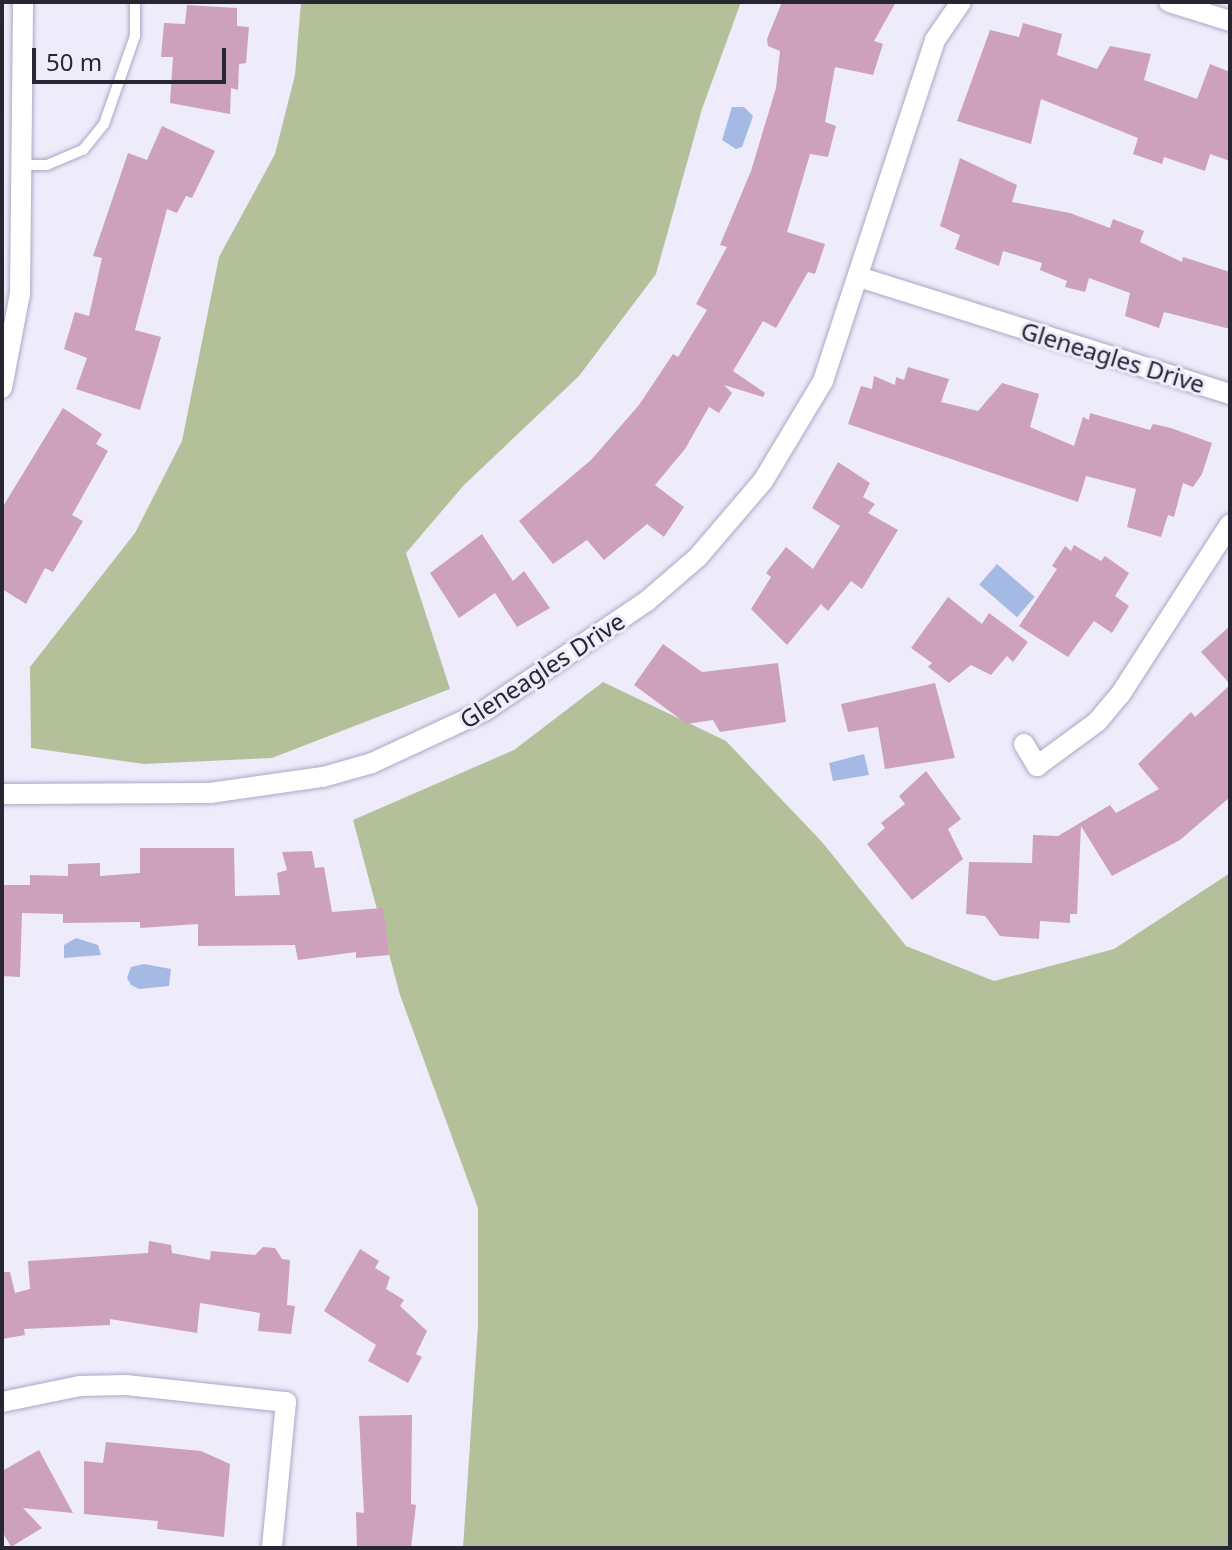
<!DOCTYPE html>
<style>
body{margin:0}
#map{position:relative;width:1232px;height:1550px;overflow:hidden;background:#eeecfa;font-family:"Noto Sans",sans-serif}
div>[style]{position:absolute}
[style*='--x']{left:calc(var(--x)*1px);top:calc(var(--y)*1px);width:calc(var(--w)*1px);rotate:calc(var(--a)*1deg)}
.green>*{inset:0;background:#b4c09a}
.water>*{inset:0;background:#a4bae4;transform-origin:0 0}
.building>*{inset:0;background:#cda0bb}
.roads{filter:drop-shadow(0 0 2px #ada6c8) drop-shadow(0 0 2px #ada6c8)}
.lane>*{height:10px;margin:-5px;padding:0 5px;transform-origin:5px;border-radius:5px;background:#fff}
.street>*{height:20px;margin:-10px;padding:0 10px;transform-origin:10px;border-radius:10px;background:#fff}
span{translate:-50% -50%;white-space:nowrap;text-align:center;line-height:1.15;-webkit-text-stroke:6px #eeecfa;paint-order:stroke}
.street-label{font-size:24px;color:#292633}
.frame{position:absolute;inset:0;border:4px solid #292633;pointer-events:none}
.scale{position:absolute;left:32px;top:48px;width:194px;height:36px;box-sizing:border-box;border:4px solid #292633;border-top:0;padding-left:10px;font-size:24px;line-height:28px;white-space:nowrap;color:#292633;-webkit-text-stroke:6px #eeecfa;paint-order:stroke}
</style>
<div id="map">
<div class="green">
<i style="clip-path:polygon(301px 2px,741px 2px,702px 109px,656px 274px,579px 376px,464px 485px,406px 553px,450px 689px,272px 758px,144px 764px,31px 748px,30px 667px,135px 533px,182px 441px,219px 257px,275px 154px,295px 75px)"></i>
<i style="clip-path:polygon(603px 682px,726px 741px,822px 842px,906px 946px,994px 981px,1114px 949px,1230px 873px,1230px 1548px,463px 1548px,478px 1325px,478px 1208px,400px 995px,353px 820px,514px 750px)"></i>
</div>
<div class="water">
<i style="clip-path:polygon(732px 107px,744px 107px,753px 116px,742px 147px,736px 149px,722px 140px)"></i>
<i style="left:997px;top:564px;width:50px;height:27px;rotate:41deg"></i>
<i style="clip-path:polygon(864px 754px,869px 775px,833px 781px,829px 763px)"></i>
<i style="clip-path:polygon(76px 938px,98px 945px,101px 955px,64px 958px,64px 945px)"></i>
<i style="clip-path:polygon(144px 964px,171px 969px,169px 986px,139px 989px,131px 985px,127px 978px,131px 967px)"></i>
</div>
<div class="building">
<i style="clip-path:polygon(782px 2px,896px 2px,874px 41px,883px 44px,873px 75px,835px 67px,825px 122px,836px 126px,828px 157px,810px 154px,787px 232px,825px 244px,815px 274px,808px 272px,776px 328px,763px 321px,733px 371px,765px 393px,763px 397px,724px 385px,732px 393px,719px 413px,709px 407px,685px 449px,655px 485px,684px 507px,664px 537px,647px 524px,604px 560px,587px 540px,553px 564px,519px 521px,591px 460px,639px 405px,673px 354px,678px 357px,707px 310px,696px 304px,727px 247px,720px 245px,751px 171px,776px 88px,780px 51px,768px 46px,767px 39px)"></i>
<i style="clip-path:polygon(187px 5px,237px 8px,237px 26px,249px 27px,246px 63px,239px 64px,238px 90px,231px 88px,230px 114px,170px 103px,173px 57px,161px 57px,164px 23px,185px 24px)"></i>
<i style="clip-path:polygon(1023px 23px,1062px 34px,1057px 55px,1097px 69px,1110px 46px,1151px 54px,1144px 80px,1197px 99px,1210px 64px,1230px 72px,1230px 161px,1210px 154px,1205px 171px,1164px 157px,1162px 164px,1133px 154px,1138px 138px,1041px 99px,1031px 144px,957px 121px,990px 30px,1019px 37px)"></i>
<i style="clip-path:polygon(162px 126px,215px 151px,192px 198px,186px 196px,177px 213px,167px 209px,135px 330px,161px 337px,140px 410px,76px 389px,87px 358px,64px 349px,75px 312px,89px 316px,102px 258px,93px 256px,128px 153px,147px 160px)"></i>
<i style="clip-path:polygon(960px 158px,1017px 185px,1012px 202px,1070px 213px,1110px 228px,1113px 219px,1144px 231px,1140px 242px,1182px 262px,1183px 257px,1230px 272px,1230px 329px,1164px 312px,1159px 328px,1125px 316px,1130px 293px,1089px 278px,1085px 292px,1065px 287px,1067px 281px,1040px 270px,1042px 263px,1003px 251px,999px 266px,955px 249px,960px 235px,940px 226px)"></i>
<i style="clip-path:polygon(908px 367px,949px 379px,941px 402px,978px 411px,1002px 383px,1039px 394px,1030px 427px,1074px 446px,1083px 417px,1089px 420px,1090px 413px,1150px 430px,1153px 424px,1171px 428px,1212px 443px,1202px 474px,1193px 487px,1183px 483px,1174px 517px,1168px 515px,1161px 537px,1127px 527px,1136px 489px,1086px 476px,1078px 502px,848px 424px,861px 386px,872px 389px,874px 376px,895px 385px,896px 377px,904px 380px)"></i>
<i style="clip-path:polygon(63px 408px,102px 434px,96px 444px,108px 451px,72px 515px,83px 521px,53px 572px,45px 568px,26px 604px,2px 589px,2px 508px)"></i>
<i style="clip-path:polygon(838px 462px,870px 483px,863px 497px,875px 504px,868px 513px,898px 530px,862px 589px,851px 581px,828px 611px,821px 604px,787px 645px,751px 609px,771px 577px,766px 573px,786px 547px,813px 569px,840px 526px,812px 508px)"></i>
<i style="clip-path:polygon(482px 534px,513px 581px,524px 571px,550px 608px,517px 627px,495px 593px,459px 618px,430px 573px)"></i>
<i style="clip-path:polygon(1074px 545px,1101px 561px,1105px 556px,1129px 573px,1115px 596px,1129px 606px,1112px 633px,1094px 621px,1068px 657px,1019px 626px,1057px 569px,1052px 566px,1065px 546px,1071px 551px)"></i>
<i style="clip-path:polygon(948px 597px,982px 624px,989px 613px,1028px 642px,1013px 662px,1007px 656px,991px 675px,971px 665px,949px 683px,928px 667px,932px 663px,911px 648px)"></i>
<i style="clip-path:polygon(1230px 626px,1230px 684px,1201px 652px)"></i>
<i style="clip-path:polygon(663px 644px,702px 672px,778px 663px,786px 722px,720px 732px,713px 720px,687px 724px,634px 685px)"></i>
<i style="clip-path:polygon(935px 683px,955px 758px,885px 769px,878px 727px,848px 732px,841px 704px)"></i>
<i style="clip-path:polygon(1230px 685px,1230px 797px,1180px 840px,1112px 876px,1081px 826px,1077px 914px,1070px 914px,1070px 923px,1040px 921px,1039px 939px,1000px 936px,985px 916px,966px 914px,969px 862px,1032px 863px,1033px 835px,1058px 836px,1110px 805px,1116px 813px,1159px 789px,1138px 764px,1191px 712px,1195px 717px)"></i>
<i style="clip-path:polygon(926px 771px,961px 819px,948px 829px,963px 859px,912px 900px,867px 844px,885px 828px,881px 823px,905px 804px,899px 796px)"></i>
<i style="clip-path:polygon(140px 848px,234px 848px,235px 896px,280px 895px,277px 873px,287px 870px,282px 852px,312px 851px,315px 868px,324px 867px,332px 912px,383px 908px,389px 955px,356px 958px,356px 952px,298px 960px,295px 945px,198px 946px,198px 924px,140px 928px,140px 922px,63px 923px,63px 914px,22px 913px,20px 977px,2px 976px,2px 885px,30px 885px,30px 875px,68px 876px,68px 864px,100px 863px,100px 876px,140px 873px)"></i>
<i style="clip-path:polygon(149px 1241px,171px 1245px,172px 1253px,210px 1260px,211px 1251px,255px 1255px,263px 1247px,275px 1248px,282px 1259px,290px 1260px,287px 1305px,295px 1306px,291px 1334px,258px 1331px,260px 1313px,200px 1303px,197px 1333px,110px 1319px,110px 1325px,24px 1329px,25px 1335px,2px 1339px,2px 1272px,10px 1272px,15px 1293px,30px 1289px,28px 1261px,148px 1253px)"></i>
<i style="clip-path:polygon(360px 1249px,379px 1261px,375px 1268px,390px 1277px,386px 1289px,404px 1300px,400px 1306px,427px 1331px,416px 1354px,422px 1357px,408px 1383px,368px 1361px,376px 1345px,324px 1311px)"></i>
<i style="clip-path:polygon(412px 1415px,411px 1504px,416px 1505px,411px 1548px,357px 1548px,356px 1512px,364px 1513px,359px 1416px)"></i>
<i style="clip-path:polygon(106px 1442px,201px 1451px,230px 1464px,224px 1537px,157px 1529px,158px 1521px,84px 1514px,84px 1461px,103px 1463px)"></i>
<i style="clip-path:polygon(39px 1450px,73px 1513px,23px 1508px,42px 1528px,11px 1547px,2px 1531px,2px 1471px)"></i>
</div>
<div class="roads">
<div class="lane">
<i style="--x:21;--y:165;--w:26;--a:0"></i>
<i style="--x:47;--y:165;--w:39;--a:-23"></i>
<i style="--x:83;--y:150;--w:33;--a:-51"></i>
<i style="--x:104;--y:124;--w:93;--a:-70.6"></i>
<i style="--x:135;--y:36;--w:34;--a:-90"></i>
</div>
<div class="street">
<i style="--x:1169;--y:2;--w:64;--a:17.3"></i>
<i style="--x:859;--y:277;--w:389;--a:17.5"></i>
<i style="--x:2;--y:388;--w:96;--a:-79.2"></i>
<i style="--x:20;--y:294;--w:292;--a:-89.4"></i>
<i style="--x:1024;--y:744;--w:26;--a:59"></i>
<i style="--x:1037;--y:766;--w:74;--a:-36.3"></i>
<i style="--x:1097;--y:722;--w:35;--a:-50"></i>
<i style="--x:1120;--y:695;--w:203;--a:-57.2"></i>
<i style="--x:2;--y:794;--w:208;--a:-0.3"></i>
<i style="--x:210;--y:793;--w:114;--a:-8.1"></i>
<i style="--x:323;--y:777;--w:51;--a:-15.9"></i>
<i style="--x:372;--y:763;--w:123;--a:-24.9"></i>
<i style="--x:484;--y:711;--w:197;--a:-34"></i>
<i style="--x:647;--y:601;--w:67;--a:-40.8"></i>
<i style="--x:698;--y:557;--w:100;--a:-49.5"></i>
<i style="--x:763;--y:481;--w:117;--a:-59"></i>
<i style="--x:823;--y:381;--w:359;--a:-71.8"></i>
<i style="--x:935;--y:40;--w:46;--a:-55.6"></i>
<i style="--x:2;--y:1402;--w:80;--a:-11.6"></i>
<i style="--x:80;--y:1386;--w:46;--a:-1.2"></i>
<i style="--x:126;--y:1385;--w:161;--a:6.1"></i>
<i style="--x:286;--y:1402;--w:147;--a:95.5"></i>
</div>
</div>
<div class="street-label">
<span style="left:1113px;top:357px;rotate:17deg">Gleneagles Drive</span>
<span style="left:542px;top:670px;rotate:-33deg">Gleneagles Drive</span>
</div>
<div class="frame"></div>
<div class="scale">50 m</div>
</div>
